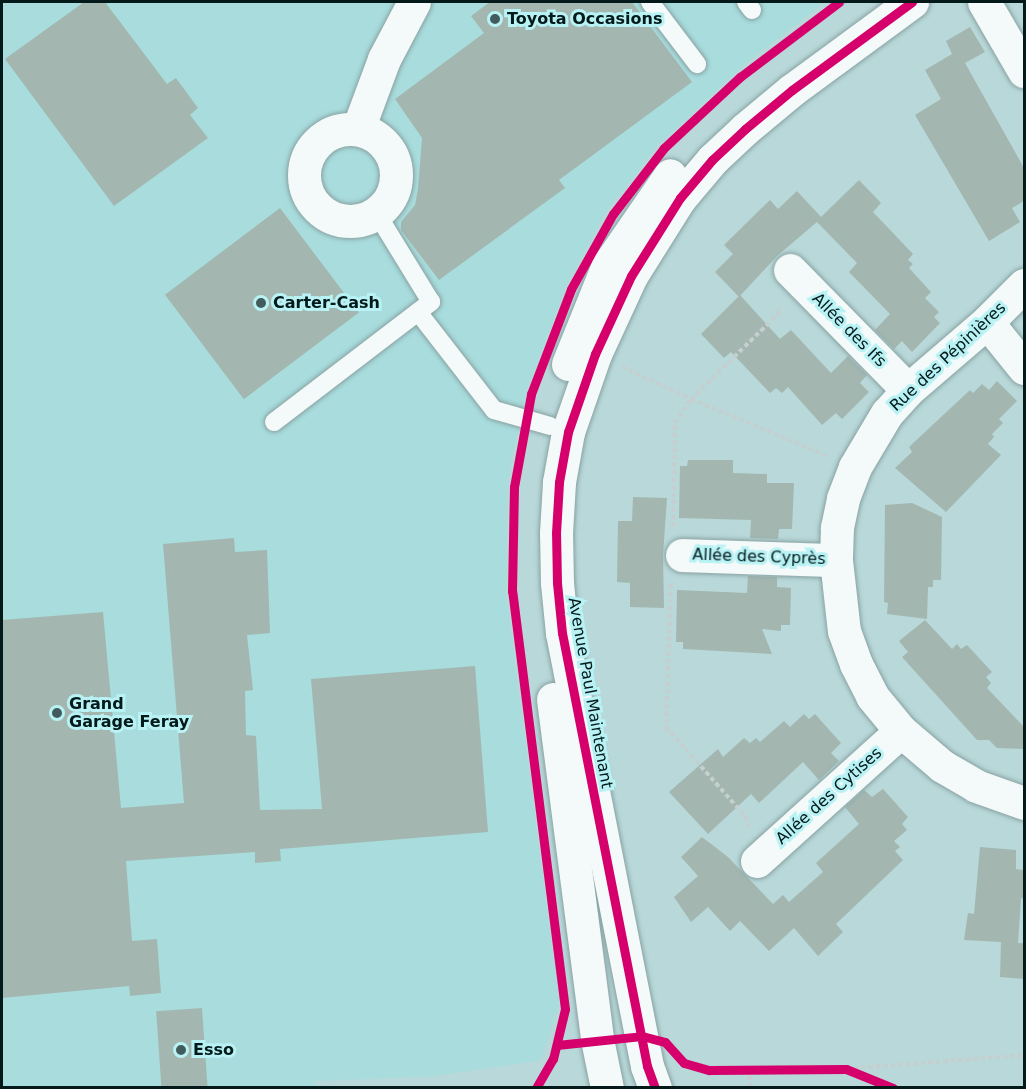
<!DOCTYPE html>
<meta charset="utf-8">
<style>
body{margin:0}
#map{position:relative;width:1026px;height:1089px;overflow:hidden;background:#b8d8d9;font-family:"DejaVu Sans",sans-serif}
div>[style]{position:absolute}
[style*='--x']{left:calc(var(--x)*1px);top:calc(var(--y)*1px);width:calc(var(--w)*1px);rotate:calc(var(--a)*1deg)}
.built>*{inset:0;background:#a8dcdd}
.building>*{inset:0;background:#a3b7b0;transform-origin:0 0}
.path>*{height:4px;margin-top:-2px;transform-origin:0;background:repeating-linear-gradient(90deg,#c5cfcf 0 4.5px,transparent 0 7.5px)}
.roads{filter:drop-shadow(0 0 2px #89a2a2) drop-shadow(0 0 2px #89a2a2)}
.service>*{height:18px;margin:-9px;padding:0 9px;transform-origin:9px;border-radius:9px;background:#f4f9f9}
.minor>*{height:33px;margin:-16.5px;padding:0 16.5px;transform-origin:16.5px;border-radius:16.5px;background:#f4f9f9}
.minor>.ring{margin:-16.5px;padding:0;box-sizing:content-box;background:none;border:33px solid #f4f9f9;border-radius:50%}
.tertiary>*{height:33px;margin:-16.5px;padding:0 16.5px;transform-origin:16.5px;border-radius:16.5px;background:#f4f9f9}
.cycleway>*{height:9px;margin:-4.5px;padding:0 4.5px;transform-origin:4.5px;border-radius:4.5px;background:#d6006c}
.dots>*{width:16px;height:16px;translate:-50% -50%;box-sizing:border-box;border:3px solid #b8f2f4;border-radius:50%}
span{translate:-50% -50%;white-space:nowrap;text-align:center;line-height:1.15;-webkit-text-stroke:6px #b8f2f4;paint-order:stroke}
.poi-label{font-size:16px;color:#03191a;font-weight:700}
.left{translate:0 -50%;text-align:left}
.street-label{font-size:16px;color:#03191a}
.frame{position:absolute;inset:0;border:3px solid #03191a;pointer-events:none}
</style>
<div id="map">
<div class="built">
<i style="clip-path:polygon(2px 2px,825px 2px,746px 63px,658px 145px,605px 213px,566px 286px,527px 389px,512px 456px,507px 490px,506px 595px,559px 1004px,541px 1060px,435px 1076px,315px 1081px,315px 1087px,2px 1088px)"></i>
</div>
<div class="building">
<i style="clip-path:polygon(84px 2px,105px 2px,167px 84px,176px 78px,198px 108px,190px 115px,208px 138px,114px 206px,5px 59px)"></i>
<i style="clip-path:polygon(490px 2px,632px 2px,692px 82px,559px 180px,565px 188px,439px 280px,401px 230px,401px 222px,415px 205px,418px 189px,422px 138px,395px 99px,484px 33px,471px 16px)"></i>
<i style="clip-path:polygon(970px 27px,985px 52px,965px 63px,1024px 168px,1024px 201px,1012px 208px,1020px 222px,989px 241px,915px 115px,941px 99px,925px 70px,952px 54px,946px 41px)"></i>
<i style="clip-path:polygon(859px 180px,881px 203px,873px 212px,913px 254px,908px 260px,913px 264px,909px 268px,931px 292px,925px 298px,939px 312px,934px 317px,940px 323px,912px 352px,902px 341px,894px 349px,875px 330px,890px 314px,849px 272px,857px 263px,817px 222px,777px 256px,739px 297px,715px 272px,733px 254px,724px 245px,770px 200px,778px 209px,797px 191px,821px 217px)"></i>
<i style="left:280px;top:208px;width:131px;height:144px;rotate:53deg"></i>
<i style="clip-path:polygon(740px 295px,780px 339px,791px 330px,831px 373px,848px 356px,867px 375px,860px 383px,869px 392px,842px 419px,836px 413px,822px 425px,788px 387px,782px 393px,776px 388px,770px 393px,731px 352px,724px 358px,701px 334px)"></i>
<i style="clip-path:polygon(997px 381px,1017px 401px,999px 419px,1003px 423px,992px 434px,994px 437px,988px 444px,1001px 455px,946px 512px,895px 468px,912px 452px,909px 447px,970px 390px,973px 393px,982px 384px,989px 390px)"></i>
<i style="clip-path:polygon(688px 460px,733px 460px,733px 473px,767px 474px,767px 483px,794px 483px,792px 529px,779px 529px,778px 539px,750px 538px,751px 520px,679px 518px,680px 466px,687px 466px)"></i>
<i style="clip-path:polygon(633px 497px,667px 498px,663px 555px,664px 608px,630px 607px,630px 583px,617px 582px,618px 521px,632px 521px)"></i>
<i style="clip-path:polygon(912px 503px,942px 517px,941px 580px,933px 580px,933px 587px,928px 587px,927px 619px,887px 614px,888px 603px,884px 602px,885px 505px)"></i>
<i style="clip-path:polygon(234px 538px,235px 552px,267px 550px,270px 633px,247px 635px,253px 690px,245px 691px,246px 735px,256px 736px,260px 810px,322px 809px,311px 679px,475px 666px,488px 832px,280px 849px,281px 861px,255px 863px,255px 852px,126px 861px,132px 941px,157px 939px,161px 993px,130px 996px,129px 986px,2px 998px,2px 620px,103px 612px,121px 808px,184px 803px,163px 544px)"></i>
<i style="clip-path:polygon(748px 576px,777px 577px,777px 587px,791px 588px,790px 625px,781px 625px,781px 631px,762px 629px,772px 654px,683px 649px,683px 642px,676px 642px,677px 590px,747px 593px)"></i>
<i style="clip-path:polygon(925px 620px,952px 649px,957px 644px,961px 649px,967px 645px,992px 672px,986px 677px,991px 683px,987px 688px,1024px 727px,1024px 749px,997px 748px,989px 740px,977px 740px,902px 657px,908px 652px,899px 641px)"></i>
<i style="clip-path:polygon(804px 714px,809px 719px,815px 714px,841px 743px,831px 753px,839px 761px,819px 780px,803px 762px,759px 803px,751px 794px,708px 834px,669px 792px,718px 749px,723px 757px,744px 738px,750px 743px,756px 738px,760px 742px,784px 721px,790px 727px)"></i>
<i style="clip-path:polygon(883px 789px,908px 817px,902px 824px,907px 830px,894px 841px,900px 847px,895px 851px,903px 860px,836px 924px,843px 932px,818px 956px,794px 928px,769px 951px,740px 921px,730px 931px,708px 907px,691px 922px,674px 897px,698px 876px,681px 857px,702px 837px,728px 857px,773px 904px,783px 895px,789px 902px,823px 872px,816px 863px,859px 824px,845px 807px,864px 790px,872px 797px)"></i>
<i style="clip-path:polygon(980px 847px,1016px 850px,1016px 869px,1024px 870px,1024px 899px,1021px 898px,1018px 943px,1024px 943px,1024px 979px,1000px 977px,1001px 942px,964px 940px,968px 913px,974px 914px)"></i>
<i style="left:202px;top:1008px;width:80px;height:46px;rotate:86deg"></i>
</div>
<div class="path">
<i style="--x:622;--y:367;--w:76;--a:24.9"></i>
<i style="--x:691;--y:399;--w:147;--a:22.7"></i>
<i style="--x:673;--y:527;--w:104;--a:-88.9"></i>
<i style="--x:675;--y:423;--w:29;--a:-56"></i>
<i style="--x:691;--y:399;--w:122;--a:-44.3"></i>
<i style="--x:778;--y:314;--w:8;--a:-76"></i>
<i style="--x:671;--y:584;--w:143;--a:92"></i>
<i style="--x:666;--y:727;--w:119;--a:48.4"></i>
<i style="--x:745;--y:816;--w:11;--a:75"></i>
<i style="--x:749;--y:1068;--w:20;--a:87"></i>
<i style="--x:846;--y:1069;--w:179;--a:-4.5"></i>
</div>
<div class="roads">
<div class="service">
<i style="--x:650;--y:2;--w:78;--a:52.8"></i>
<i style="--x:746;--y:2;--w:10;--a:53"></i>
<i style="--x:418;--y:312;--w:124;--a:52.2"></i>
<i style="--x:494;--y:410;--w:58;--a:15.9"></i>
<i style="--x:274;--y:422;--w:198;--a:-37.4"></i>
<i style="--x:431;--y:302;--w:103;--a:-121.5"></i>
</div>
<div class="minor">
<i style="--x:984;--y:2;--w:80;--a:59.9"></i>
<i class="ring" style="left:304px;top:129px;width:59px;height:59px"></i>
<i style="--x:358;--y:129;--w:75;--a:-69.6"></i>
<i style="--x:384;--y:59;--w:64;--a:-62.2"></i>
<i style="--x:790;--y:270;--w:168;--a:45.5"></i>
<i style="--x:1024;--y:285;--w:52;--a:135"></i>
<i style="--x:987;--y:322;--w:104;--a:139.3"></i>
<i style="--x:908;--y:390;--w:31;--a:132"></i>
<i style="--x:887;--y:413;--w:63;--a:120.7"></i>
<i style="--x:855;--y:467;--w:34;--a:111"></i>
<i style="--x:843;--y:499;--w:30;--a:102"></i>
<i style="--x:837;--y:528;--w:32;--a:92"></i>
<i style="--x:836;--y:560;--w:71;--a:83.6"></i>
<i style="--x:844;--y:631;--w:35;--a:70"></i>
<i style="--x:856;--y:664;--w:36;--a:63"></i>
<i style="--x:872;--y:696;--w:45;--a:50.4"></i>
<i style="--x:901;--y:731;--w:54;--a:40.5"></i>
<i style="--x:942;--y:766;--w:39;--a:30"></i>
<i style="--x:976;--y:786;--w:51;--a:19.5"></i>
<i style="--x:987;--y:322;--w:59;--a:51.2"></i>
<i style="--x:682;--y:555;--w:154;--a:1.9"></i>
<i style="--x:757;--y:861;--w:194;--a:-42.1"></i>
</div>
<div class="tertiary">
<i style="--x:568;--y:364;--w:107;--a:-68"></i>
<i style="--x:608;--y:265;--w:109;--a:-55.4"></i>
<i style="--x:553;--y:699;--w:343;--a:82.6"></i>
<i style="--x:597;--y:1039;--w:50;--a:78.5"></i>
<i style="--x:655;--y:1088;--w:23;--a:-110"></i>
<i style="--x:647;--y:1066;--w:441;--a:-101.1"></i>
<i style="--x:562;--y:633;--w:50;--a:-95.7"></i>
<i style="--x:557;--y:583;--w:50;--a:-91.1"></i>
<i style="--x:556;--y:533;--w:51;--a:-86.6"></i>
<i style="--x:559;--y:482;--w:51;--a:-79.8"></i>
<i style="--x:568;--y:432;--w:83;--a:-70.9"></i>
<i style="--x:595;--y:354;--w:86;--a:-65.2"></i>
<i style="--x:631;--y:276;--w:92;--a:-57.9"></i>
<i style="--x:680;--y:198;--w:50;--a:-49.9"></i>
<i style="--x:712;--y:160;--w:45;--a:-43.2"></i>
<i style="--x:745;--y:129;--w:61;--a:-39.7"></i>
<i style="--x:792;--y:90;--w:149;--a:-36.3"></i>
</div>
</div>
<div class="cycleway">
<i style="--x:557;--y:1045;--w:85;--a:-6"></i>
<i style="--x:642;--y:1036;--w:24;--a:15"></i>
<i style="--x:665;--y:1042;--w:28;--a:48"></i>
<i style="--x:684;--y:1063;--w:26;--a:16"></i>
<i style="--x:709;--y:1070;--w:137;--a:-0.4"></i>
<i style="--x:846;--y:1069;--w:51;--a:22"></i>
<i style="--x:536;--y:1088;--w:34;--a:-60"></i>
<i style="--x:553;--y:1059;--w:51;--a:-76.5"></i>
<i style="--x:565;--y:1009;--w:421;--a:-97.2"></i>
<i style="--x:512;--y:591;--w:104;--a:-88.9"></i>
<i style="--x:514;--y:487;--w:95;--a:-79.6"></i>
<i style="--x:531;--y:394;--w:112;--a:-69.1"></i>
<i style="--x:571;--y:289;--w:86;--a:-60.8"></i>
<i style="--x:613;--y:214;--w:83;--a:-52.3"></i>
<i style="--x:664;--y:148;--w:104;--a:-43.1"></i>
<i style="--x:740;--y:77;--w:124;--a:-37.1"></i>
<i style="--x:655;--y:1088;--w:23;--a:-110"></i>
<i style="--x:647;--y:1066;--w:441;--a:-101.1"></i>
<i style="--x:562;--y:633;--w:50;--a:-95.7"></i>
<i style="--x:557;--y:583;--w:50;--a:-91.1"></i>
<i style="--x:556;--y:533;--w:51;--a:-86.6"></i>
<i style="--x:559;--y:482;--w:51;--a:-79.8"></i>
<i style="--x:568;--y:432;--w:83;--a:-70.9"></i>
<i style="--x:595;--y:354;--w:86;--a:-65.2"></i>
<i style="--x:631;--y:276;--w:92;--a:-57.9"></i>
<i style="--x:680;--y:198;--w:50;--a:-49.9"></i>
<i style="--x:712;--y:160;--w:45;--a:-43.2"></i>
<i style="--x:745;--y:129;--w:61;--a:-39.7"></i>
<i style="--x:792;--y:90;--w:149;--a:-36.3"></i>
</div>
<div class="dots">
<i style="left:495px;top:19px;background:#425c5d"></i>
<i style="left:261px;top:303px;background:#425c5d"></i>
<i style="left:57px;top:713px;background:#425c5d"></i>
<i style="left:181px;top:1050px;background:#425c5d"></i>
</div>
<div class="poi-label">
<span class="left" style="left:507px;top:19px">Toyota Occasions</span>
<span class="left" style="left:273px;top:303px">Carter-Cash</span>
<span class="left" style="left:69px;top:713px">Grand<br>Garage Feray</span>
<span class="left" style="left:193px;top:1050px">Esso</span>
</div>
<div class="street-label">
<span style="left:849px;top:330px;rotate:45deg">Allée des Ifs</span>
<span style="left:948px;top:357px;rotate:-43deg">Rue des Pépinières</span>
<span style="left:759px;top:557px;rotate:2deg">Allée des Cyprès</span>
<span style="left:590px;top:693px;rotate:80deg">Avenue Paul Maintenant</span>
<span style="left:829px;top:796px;rotate:-42deg">Allée des Cytises</span>
</div>
<div class="frame"></div>
</div>
